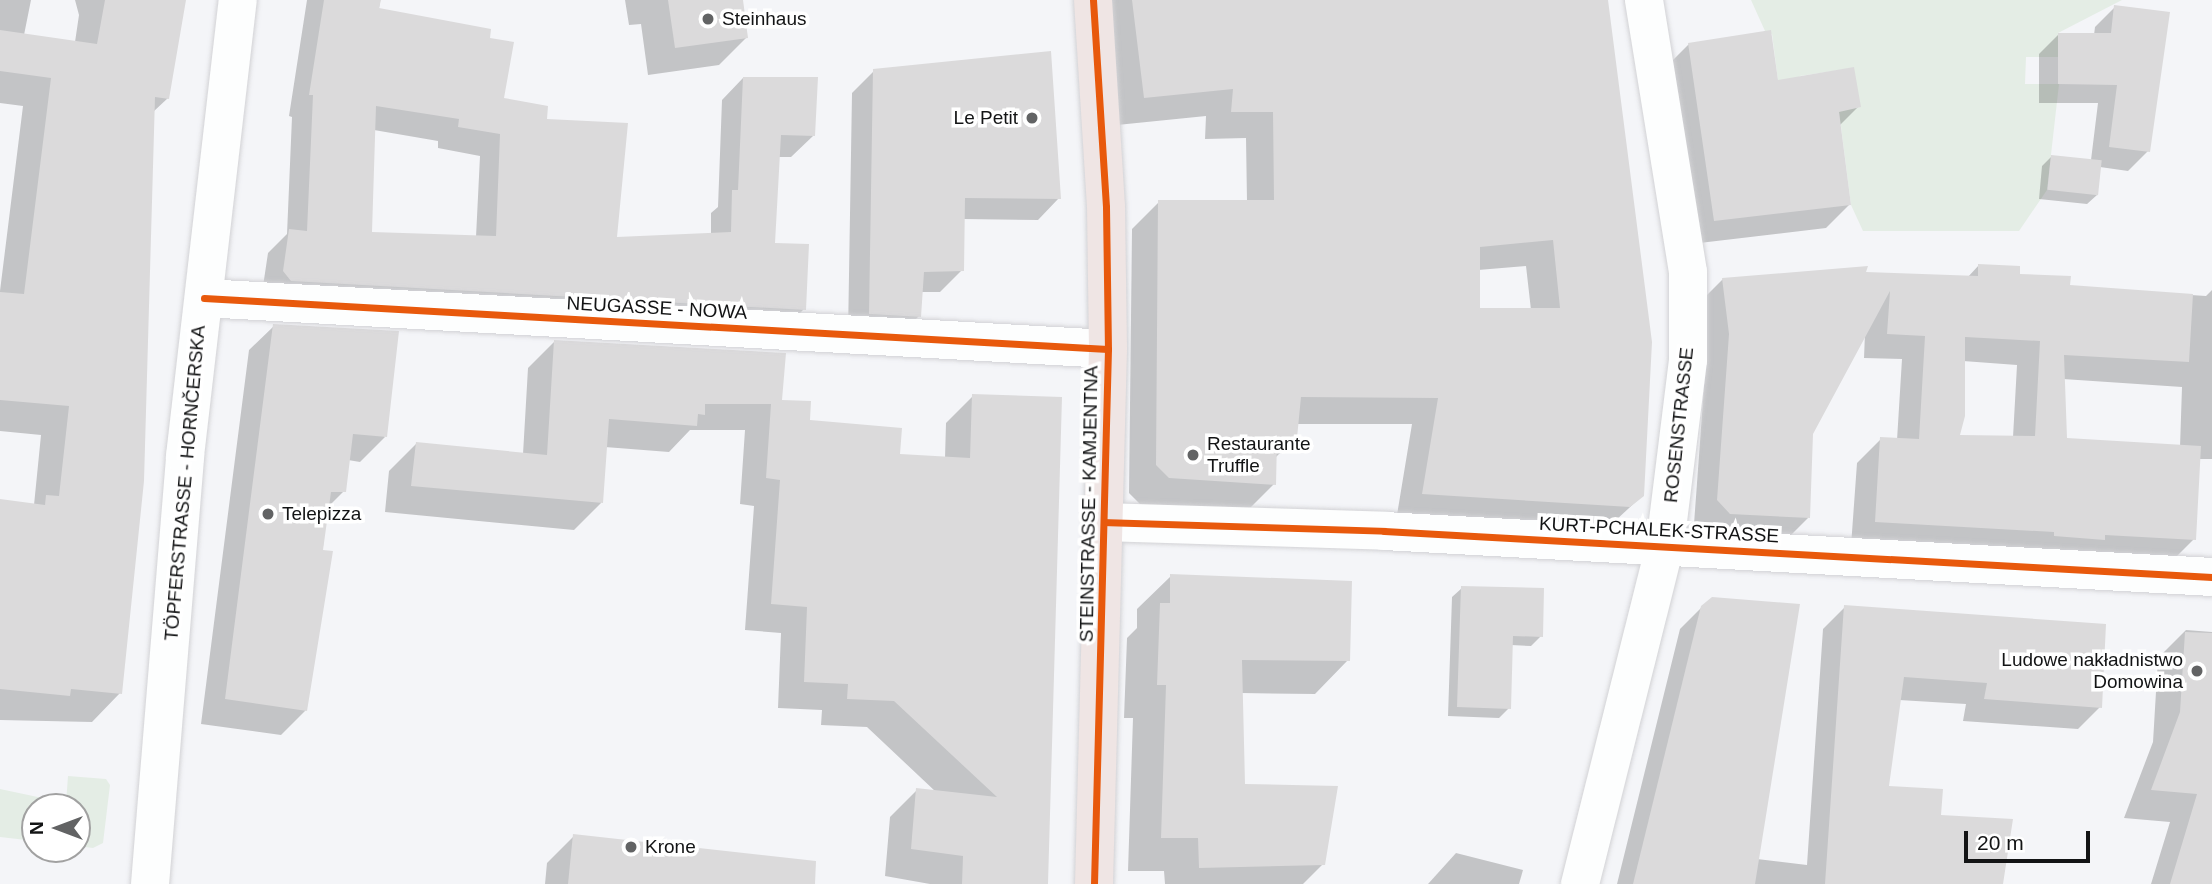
<!DOCTYPE html>
<html>
<head>
<meta charset="utf-8">
<style>
  body { margin:0 }
  #map { position:relative; width:2212px; height:884px; overflow:hidden; background:#f4f5f8; font-family:Arial,sans-serif }
  div>[style] { position:absolute }
  .green>* { inset:0; background:#e4ede5 }
  .shadow>* { inset:0; background:#0003 }
  .building>* { inset:0; background:#dbdadb; transform-origin:0 0 }
  .roads { filter:drop-shadow(0 0 2px #d2d2d5) drop-shadow(0 0 2px #d2d2d5) }
  .minor>* { height:38px; margin:-19px; padding:0 19px; transform-origin:19px; border-radius:19px; background:#fdfefe }
  .major>* { height:38px; margin:-19px; padding:0 19px; transform-origin:19px; border-radius:19px; background:#efe5e4 }
  .cycleway>* { height:7px; margin:-3.5px; padding:0 3.5px; transform-origin:3.5px; border-radius:3.5px; background:#e8590c }
  .dots>* { width:19px; height:19px; translate:-50% -50%; box-sizing:border-box; border:4px solid #fff; border-radius:50% }
  span { translate:-50% -50%; white-space:nowrap; text-align:center; line-height:1.15; -webkit-text-stroke:7px #fff; paint-order:stroke }
  .poi-label { font-size:19px; color:#131415 }
  .left { translate:0 -50%; text-align:left }
  .right { translate:-100% -50%; text-align:right }
  .street-label { font-size:19px; color:#131415 }
  .north { position:absolute; left:21px; top:793px; width:70px; height:70px; box-sizing:border-box; background:#fff; border:2px solid #a1a1a1; border-radius:50%; rotate:270deg; font-size:19px; font-weight:700; line-height:28px; text-align:center; color:#131415 }
  .north::after { content:''; display:block; margin:auto; width:24px; height:32px; background:#626364; clip-path:polygon(50% 0,100% 100%,50% 72%,0 100%) }
  .scale { position:absolute; left:1964px; top:831px; width:126px; height:32px; box-sizing:border-box; border:4px solid #131415; border-top:0; padding-left:9px; font-size:21px; line-height:24px; white-space:nowrap; color:#131415; -webkit-text-stroke:5px #fff; paint-order:stroke }
</style>
</head>
<body>
<div id="map">
  <div class="green">
    <div style="clip-path:polygon(1751px 0,2122px 0,2058px 33px,2058px 57px,2026px 57px,2025px 84px,2059px 84px,2047px 190px,2019px 231px,1863px 231px,1851px 205px,1839px 111px,1860px 107px,1853px 68px,1800px 76px,1780px 96px,1772px 34px,1765px 31px)"></div>
    <div style="clip-path:polygon(68px 776px,106px 779px,110px 785px,103px 843px,93px 848px,77px 846px,77px 807px,35px 807px,35px 841px,0 837px,0 789px,66px 803px)"></div>
  </div>
  <div class="shadow">
    <div style="clip-path:polygon(0 0,31px 0,24px 35px,75px 42px,79px 15px,75px 0,184px 0,168px 98px,153px 112px,120px 693px,92px 722px,0 720px,0 501px,34px 505px,41px 435px,0 431px,0 291px,23px 106px,0 103px)"></div>
    <div style="clip-path:polygon(evenodd,307px 0,380px 0,379px 9px,488px 40px,502px 99px,545px 121px,615px 239px,711px 235px,711px 213px,718px 207px,722px 100px,743px 78px,813px 136px,791px 157px,778px 157px,774px 244px,804px 309px,782px 331px,262px 293px,268px 253px,287px 234px,292px 117px,289px 116px,307px 0,374px 130px,438px 141px,438px 148px,480px 156px,476px 237px,370px 234px,374px 130px)"></div>
    <div style="clip-path:polygon(625px 0,741px 0,746px 38px,719px 65px,648px 75px,641px 24px,629px 25px)"></div>
    <div style="clip-path:polygon(evenodd,1103px 0,1606px 0,1642px 496px,1601px 534px,1396px 521px,1412px 424px,1297px 424px,1295px 438px,1275px 458px,1274px 484px,1247px 511px,1141px 505px,1129px 493px,1132px 229px,1159px 202px,1247px 202px,1246px 138px,1205px 139px,1206px 116px,1117px 125px,1103px 0,1526px 266px,1531px 310px,1478px 309px,1478px 270px,1526px 266px)"></div>
    <div style="clip-path:polygon(2115px 7px,2148px 151px,2128px 171px,2100px 167px,2097px 195px,2087px 204px,2039px 199px,2042px 166px,2052px 156px,2091px 160px,2098px 103px,2039px 103px,2039px 54px,2059px 34px,2094px 35px,2095px 27px)"></div>
    <div style="clip-path:polygon(1689px 44px,1776px 82px,1859px 106px,1839px 126px,1850px 204px,1826px 228px,1691px 244px,1665px 68px)"></div>
    <div style="clip-path:polygon(874px 71px,1059px 198px,1038px 220px,963px 219px,962px 270px,940px 292px,921px 292px,919px 316px,897px 338px,848px 335px,852px 93px)"></div>
    <div style="clip-path:polygon(evenodd,1979px 265px,2068px 287px,2206px 296px,2212px 290px,2212px 459px,2199px 459px,2194px 539px,2170px 563px,1851px 546px,1857px 463px,1881px 439px,1897px 440px,1902px 359px,1864px 358px,1865px 333px,1811px 433px,1808px 518px,1784px 542px,1705px 537px,1694px 524px,1706px 359px,1699px 303px,1723px 279px,1863px 274px,1967px 278px,1979px 265px,1963px 361px,2017px 365px,2013px 437px,1958px 436px,1963px 361px,1979px 265px,2063px 379px,2182px 387px,2180px 447px,2065px 440px,2063px 379px)"></div>
    <div style="clip-path:polygon(274px 326px,385px 437px,360px 462px,348px 460px,344px 491px,327px 508px,306px 710px,281px 735px,201px 724px,249px 350px)"></div>
    <div style="clip-path:polygon(555px 341px,781px 401px,809px 421px,898px 456px,945px 458px,946px 423px,973px 396px,1045px 884px,930px 884px,885px 876px,890px 817px,917px 790px,936px 792px,867px 727px,821px 725px,822px 710px,778px 708px,781px 633px,745px 630px,754px 506px,740px 504px,745px 430px,690px 430px,669px 452px,605px 447px,601px 503px,574px 530px,385px 512px,389px 471px,416px 444px,523px 454px,528px 368px)"></div>
    <div style="clip-path:polygon(1171px 576px,1348px 660px,1315px 694px,1241px 693px,1243px 786px,1323px 864px,1303px 884px,1165px 884px,1164px 871px,1128px 871px,1133px 718px,1124px 718px,1127px 638px,1137px 628px,1137px 609px)"></div>
    <div style="clip-path:polygon(1462px 588px,1541px 636px,1531px 646px,1511px 645px,1509px 708px,1499px 718px,1448px 716px,1452px 597px)"></div>
    <div style="clip-path:polygon(1702px 607px,1757px 859px,1807px 865px,1823px 629px,1845px 607px,2100px 707px,2078px 729px,1963px 721px,1966px 704px,1899px 700px,1887px 787px,1939px 817px,2002px 884px,1617px 884px,1680px 629px)"></div>
    <div style="clip-path:polygon(2186px 630px,2212px 632px,2212px 884px,2151px 884px,2170px 822px,2124px 818px,2153px 742px,2158px 658px)"></div>
    <div style="clip-path:polygon(574px 836px,812px 884px,545px 884px,547px 863px)"></div>
    <div style="clip-path:polygon(1456px 853px,1523px 870px,1519px 884px,1428px 884px)"></div>
  </div>
  <div class="building">
    <div style="clip-path:polygon(105px 0,186px 0,169px 99px,155px 97px,144px 481px,122px 694px,71px 689px,70px 696px,0 689px,0 499px,45px 505px,46px 495px,59px 496px,69px 406px,0 400px,0 292px,24px 294px,51px 78px,0 71px,0 30px,97px 44px)"></div>
    <div style="clip-path:polygon(evenodd,324px 0,381px 0,379px 8px,491px 29px,490px 38px,514px 42px,504px 98px,548px 106px,547px 119px,628px 123px,617px 237px,731px 232px,732px 190px,738px 190px,743px 77px,818px 77px,815px 136px,781px 135px,775px 243px,809px 244px,806px 310px,291px 281px,283px 271px,289px 229px,307px 231px,313px 95px,309px 95px,324px 0,376px 106px,459px 119px,458px 127px,500px 134px,496px 236px,372px 232px,376px 106px)"></div>
    <div style="clip-path:polygon(668px 0,743px 0,748px 38px,675px 48px)"></div>
    <div style="clip-path:polygon(evenodd,1132px 0,1608px 0,1652px 342px,1644px 496px,1630px 507px,1422px 494px,1438px 398px,1301px 397px,1297px 438px,1277px 439px,1276px 485px,1169px 478px,1156px 465px,1158px 200px,1274px 200px,1273px 112px,1231px 112px,1233px 89px,1144px 98px,1132px 0,1553px 240px,1560px 308px,1480px 308px,1480px 247px,1553px 240px)"></div>
    <div style="clip-path:polygon(2114px 5px,2170px 12px,2150px 152px,2109px 147px,2117px 85px,2058px 84px,2058px 33px,2111px 33px)"></div>
    <div style="clip-path:polygon(1771px 30px,1778px 80px,1854px 67px,1861px 107px,1839px 112px,1851px 205px,1714px 221px,1688px 43px)"></div>
    <div style="clip-path:polygon(1051px 51px,1061px 199px,965px 198px,964px 271px,924px 272px,921px 317px,869px 314px,873px 69px)"></div>
    <div style="left:2051px;top:155px;width:51px;height:35px;rotate:6deg"></div>
    <div style="clip-path:polygon(evenodd,1978px 264px,2020px 266px,2020px 274px,2071px 276px,2070px 285px,2193px 294px,2189px 362px,2064px 355px,2067px 438px,2201px 446px,2196px 540px,2105px 535px,2105px 540px,2054px 536px,2054px 532px,1875px 522px,1880px 437px,1919px 439px,1925px 336px,1887px 334px,1890px 291px,1813px 434px,1810px 518px,1730px 514px,1717px 500px,1729px 334px,1722px 278px,1868px 266px,1866px 272px,1978px 276px,1978px 264px,1965px 337px,2040px 341px,2035px 436px,1960px 435px,1965px 416px,1965px 337px)"></div>
    <div style="clip-path:polygon(273px 324px,399px 331px,387px 437px,353px 434px,346px 492px,331px 492px,323px 550px,333px 551px,307px 711px,225px 699px)"></div>
    <div style="clip-path:polygon(554px 340px,786px 353px,782px 400px,811px 401px,810px 420px,902px 428px,900px 454px,970px 458px,972px 394px,1062px 397px,1048px 884px,962px 884px,963px 856px,911px 849px,916px 788px,997px 797px,894px 701px,847px 699px,848px 684px,804px 682px,807px 607px,771px 604px,780px 480px,766px 478px,771px 404px,705px 404px,705px 415px,698px 414px,697px 426px,609px 419px,603px 503px,411px 486px,416px 442px,547px 455px)"></div>
    <div style="clip-path:polygon(1170px 574px,1352px 581px,1350px 661px,1242px 660px,1245px 784px,1338px 786px,1325px 865px,1199px 868px,1198px 838px,1161px 838px,1166px 685px,1157px 685px,1160px 603px,1170px 603px)"></div>
    <div style="clip-path:polygon(1461px 586px,1544px 588px,1543px 637px,1513px 636px,1511px 709px,1457px 707px)"></div>
    <div style="clip-path:polygon(1712px 597px,1800px 604px,1755px 884px,1633px 884px,1701px 606px)"></div>
    <div style="clip-path:polygon(1844px 605px,2106px 624px,2102px 708px,1984px 699px,1987px 683px,1904px 677px,1889px 786px,1943px 789px,1941px 815px,2013px 819px,2003px 884px,1825px 884px)"></div>
    <div style="clip-path:polygon(2185px 632px,2212px 633px,2212px 884px,2170px 884px,2197px 794px,2151px 790px,2180px 712px)"></div>
    <div style="clip-path:polygon(573px 834px,816px 861px,815px 884px,568px 884px)"></div>
  </div>
  <div class="roads">
    <div class="minor">
      <div style="left:204px;top:298px;width:905px;rotate:3.23deg"></div>
      <div style="left:1105px;top:522px;width:279px;rotate:1.8deg"></div>
      <div style="left:1384px;top:531px;width:829px;rotate:3.18deg"></div>
      <div style="left:150px;top:884px;width:429px;rotate:-85.3deg"></div>
      <div style="left:185px;top:456px;width:459px;rotate:-83.4deg"></div>
      <div style="left:1580px;top:884px;width:349px;rotate:-75.9deg"></div>
      <div style="left:1665px;top:545px;width:186px;rotate:-82.9deg"></div>
      <div style="left:1688px;top:360px;width:88px;rotate:-90deg"></div>
      <div style="left:1688px;top:272px;width:276px;rotate:-99.2deg"></div>
    </div>
    <div class="major">
      <div style="left:1093px;top:0;width:207px;rotate:86.4deg"></div>
      <div style="left:1106px;top:207px;width:142px;rotate:89.2deg"></div>
      <div style="left:1108px;top:349px;width:535px;rotate:91.5deg"></div>
    </div>
  </div>
  <div class="cycleway">
    <div style="left:1093px;top:0;width:207px;rotate:86.4deg"></div>
    <div style="left:1106px;top:207px;width:142px;rotate:89.2deg"></div>
    <div style="left:1108px;top:349px;width:535px;rotate:91.5deg"></div>
    <div style="left:204px;top:298px;width:905px;rotate:3.23deg"></div>
    <div style="left:1105px;top:522px;width:279px;rotate:1.8deg"></div>
    <div style="left:1384px;top:531px;width:829px;rotate:3.18deg"></div>
  </div>
  <div class="dots">
    <div style="left:708px;top:19px;background:#626364"></div>
    <div style="left:1032px;top:118px;background:#626364"></div>
    <div style="left:1193px;top:455px;background:#626364"></div>
    <div style="left:268px;top:514px;background:#626364"></div>
    <div style="left:2197px;top:671px;background:#626364"></div>
    <div style="left:631px;top:847px;background:#626364"></div>
  </div>
  <div class="poi-label">
    <span class="left" style="left:722px;top:19px">Steinhaus</span>
    <span class="right" style="left:1018px;top:118px">Le Petit</span>
    <span class="left" style="left:1207px;top:455px">Restaurante<br>Truffle</span>
    <span class="left" style="left:282px;top:514px">Telepizza</span>
    <span class="right" style="left:2183px;top:671px">Ludowe nakładnistwo<br>Domowina</span>
    <span class="left" style="left:645px;top:847px">Krone</span>
  </div>
  <div class="street-label">
    <span style="left:657px;top:308px;rotate:3deg">NEUGASSE - NOWA</span>
    <span style="left:1679px;top:425px;rotate:-84deg">ROSENSTRASSE</span>
    <span style="left:185px;top:483px;rotate:-85deg">TÖPFERSTRASSE - HORNČERSKA</span>
    <span style="left:1089px;top:504px;rotate:-89deg">STEINSTRASSE - KAMJENTNA</span>
    <span style="left:1659px;top:530px;rotate:3deg">KURT-PCHALEK-STRASSE</span>
  </div>
  <div class="north">N</div>
  <div class="scale">20 m</div>
</div>
</body>
</html>
